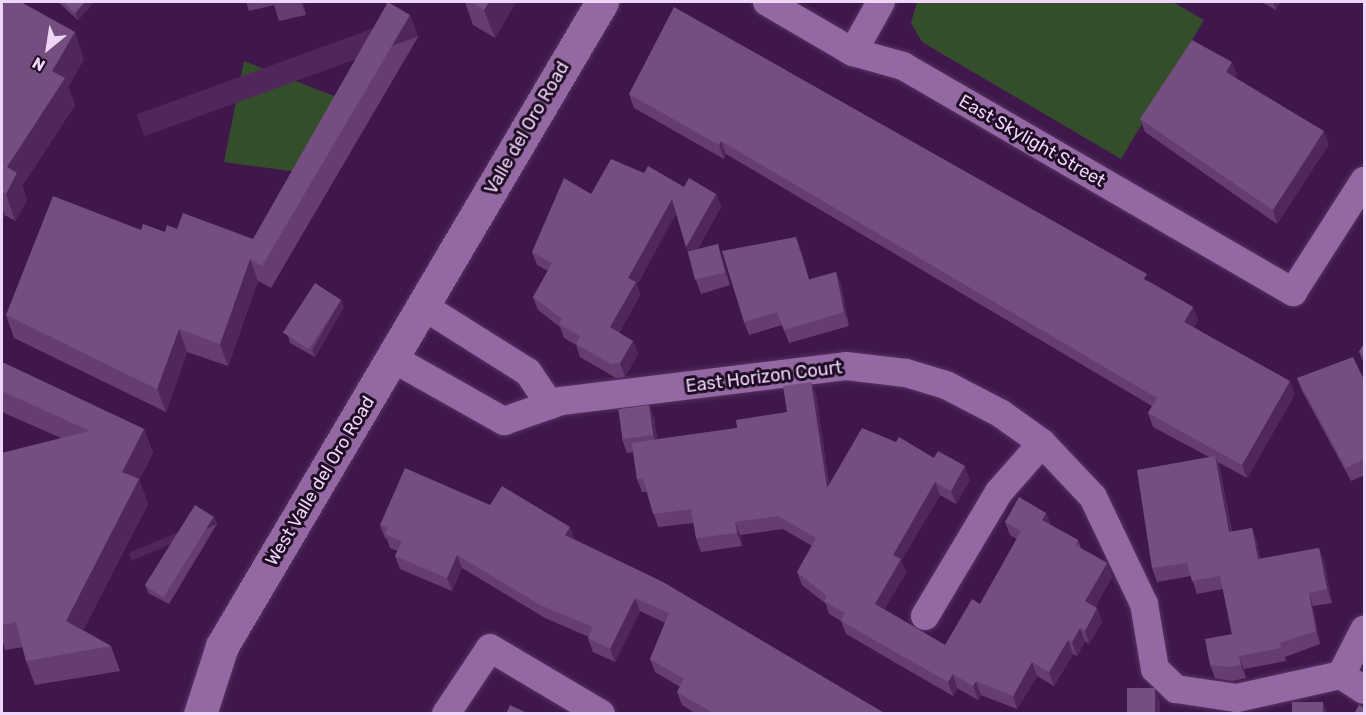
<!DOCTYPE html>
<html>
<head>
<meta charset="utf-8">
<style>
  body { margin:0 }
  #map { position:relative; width:1366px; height:715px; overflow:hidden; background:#3f174c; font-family:Rubik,sans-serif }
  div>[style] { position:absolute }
  .green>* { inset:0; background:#344d2a }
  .roads { filter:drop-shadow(0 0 2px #553360) drop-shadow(0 0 2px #553360) }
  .minor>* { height:28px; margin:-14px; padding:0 14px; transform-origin:14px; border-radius:14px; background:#9468a2 }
  .tertiary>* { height:33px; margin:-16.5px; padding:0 16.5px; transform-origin:16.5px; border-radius:16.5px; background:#9468a2 }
  .wall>* { inset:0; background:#663d73 }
  .shaded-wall>* { inset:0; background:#50275d; transform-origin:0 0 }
  .building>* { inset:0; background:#754e81; transform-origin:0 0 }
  span { translate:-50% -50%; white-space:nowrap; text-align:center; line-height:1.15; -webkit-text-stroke:6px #1d0c23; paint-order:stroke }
  .street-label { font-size:18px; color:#eed6f6 }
  .frame { position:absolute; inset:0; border:3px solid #eed6f6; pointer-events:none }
  .north { position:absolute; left:18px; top:18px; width:60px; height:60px; -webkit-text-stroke:4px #1d0c23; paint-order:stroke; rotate:210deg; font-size:16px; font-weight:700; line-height:24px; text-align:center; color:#eed6f6 }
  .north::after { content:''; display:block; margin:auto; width:21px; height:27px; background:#eed6f6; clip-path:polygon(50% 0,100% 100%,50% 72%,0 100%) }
</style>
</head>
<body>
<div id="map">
  <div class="green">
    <div style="clip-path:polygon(917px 2px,1173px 2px,1204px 20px,1121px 159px,922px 42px,911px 23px)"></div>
    <div style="clip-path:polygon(244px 61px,342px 99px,297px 172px,224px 162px)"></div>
  </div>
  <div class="roads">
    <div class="minor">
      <div style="left:767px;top:2px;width:99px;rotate:30.2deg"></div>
      <div style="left:853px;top:52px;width:52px;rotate:15.6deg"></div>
      <div style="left:903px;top:66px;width:451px;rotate:30.1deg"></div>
      <div style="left:1293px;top:292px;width:132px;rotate:-57.4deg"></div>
      <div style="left:853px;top:52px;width:57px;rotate:-60.8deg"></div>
      <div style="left:423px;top:306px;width:124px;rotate:32.2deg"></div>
      <div style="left:528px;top:372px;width:40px;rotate:56deg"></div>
      <div style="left:392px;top:358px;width:129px;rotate:29.4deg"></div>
      <div style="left:504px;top:421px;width:60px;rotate:-19.3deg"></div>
      <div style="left:561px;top:401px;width:287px;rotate:-7deg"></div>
      <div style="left:846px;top:366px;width:60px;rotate:6.7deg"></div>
      <div style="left:906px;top:373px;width:42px;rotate:16.7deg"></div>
      <div style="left:946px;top:385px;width:61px;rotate:27.4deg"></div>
      <div style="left:1000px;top:413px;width:52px;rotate:35.5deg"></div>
      <div style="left:1042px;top:443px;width:74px;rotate:46.6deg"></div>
      <div style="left:1093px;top:497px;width:119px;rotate:64.5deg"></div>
      <div style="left:1144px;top:604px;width:66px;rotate:80.4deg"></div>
      <div style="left:1155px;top:669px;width:29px;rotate:44deg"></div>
      <div style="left:1176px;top:689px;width:62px;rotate:8.4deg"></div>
      <div style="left:1237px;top:698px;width:107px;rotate:-12.5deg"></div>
      <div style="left:925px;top:616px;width:144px;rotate:-59.2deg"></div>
      <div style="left:999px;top:492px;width:65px;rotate:-48.7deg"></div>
      <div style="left:1341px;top:675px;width:51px;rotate:-62.9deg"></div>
      <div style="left:1341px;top:675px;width:27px;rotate:33deg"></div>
      <div style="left:446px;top:714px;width:79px;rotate:-56.3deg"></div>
      <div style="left:490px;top:648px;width:129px;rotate:30.7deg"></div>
    </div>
    <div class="tertiary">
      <div style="left:200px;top:714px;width:71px;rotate:-72.1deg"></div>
      <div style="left:222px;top:646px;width:748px;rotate:-59.46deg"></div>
    </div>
  </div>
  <div class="wall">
    <div style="clip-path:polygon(2px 2px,84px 59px,68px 87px,75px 105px,22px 186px,27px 200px,15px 221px,5px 215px,2px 220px)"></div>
    <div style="clip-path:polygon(58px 2px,94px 2px,78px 20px)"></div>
    <div style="clip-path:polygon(246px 2px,303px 2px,306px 15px,279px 21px,274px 5px,249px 11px)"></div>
    <div style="clip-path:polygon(465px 2px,516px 2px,495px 38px,473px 25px)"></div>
    <div style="clip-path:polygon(1261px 2px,1280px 2px,1276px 10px)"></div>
    <div style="clip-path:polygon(410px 15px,418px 37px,271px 288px,258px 281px,228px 366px,187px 352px,166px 412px,14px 338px,6px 315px,141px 230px,165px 232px,177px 229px,253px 239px)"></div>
    <div style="clip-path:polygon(1237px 75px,1235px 78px,1329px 144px,1277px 224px,1145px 132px,1140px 119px)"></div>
    <div style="clip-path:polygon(629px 94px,1150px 282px,1193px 307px,1198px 320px,1194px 327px,1295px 394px,1247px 478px,1218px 462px,1220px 470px,1232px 532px,1252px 528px,1257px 542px,1260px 559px,1319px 548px,1324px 561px,1332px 603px,1313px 606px,1320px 644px,1285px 657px,1286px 661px,1244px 669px,1246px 678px,1232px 681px,1215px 678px,1210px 665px,1232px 634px,1223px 589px,1197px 594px,1191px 576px,1157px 582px,1152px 568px,1209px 457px,1153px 427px,1148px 413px,1152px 406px,726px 154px,724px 159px,634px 108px)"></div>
    <div style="clip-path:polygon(644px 173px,684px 187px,716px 194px,721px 207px,697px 250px,722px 257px,730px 285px,701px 294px,696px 280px,676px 213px,637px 285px,640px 295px,619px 333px,633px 341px,638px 354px,625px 377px,616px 378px,580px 357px,576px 345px,564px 338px,560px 327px,538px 310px,533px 297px,548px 271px,537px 265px,532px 252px,591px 194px)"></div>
    <div style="clip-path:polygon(801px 250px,809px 279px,836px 272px,841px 285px,849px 326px,789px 343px,782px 325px,749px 335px,744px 322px)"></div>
    <div style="clip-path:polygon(341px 300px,344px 307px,315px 357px,290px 343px,288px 336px)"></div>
    <div style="clip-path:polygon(1365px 341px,1365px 366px,1359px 352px)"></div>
    <div style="clip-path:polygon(2px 362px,144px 429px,153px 453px,139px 480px,148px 504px,83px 630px,111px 646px,120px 671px,35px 685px,26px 661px,23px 647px,5px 650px,2px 639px,2px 453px,61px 438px,2px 412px)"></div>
    <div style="clip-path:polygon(1297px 378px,1365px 382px,1365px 475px,1351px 481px,1302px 391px)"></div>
    <div style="clip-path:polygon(811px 382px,816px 395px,829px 484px,970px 480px,956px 504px,940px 495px,901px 561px,906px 573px,884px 609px,945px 645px,980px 604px,1017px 539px,1010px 535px,1005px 522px,1046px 513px,1051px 525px,1078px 540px,1081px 548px,1107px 563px,1112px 577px,1095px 607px,1097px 608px,1102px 622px,1089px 644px,1085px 641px,1077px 656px,1073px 654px,1054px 686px,1037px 676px,1017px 709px,981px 695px,978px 700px,957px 688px,953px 696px,846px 634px,841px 621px,829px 614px,826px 604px,802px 585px,797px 572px,812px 546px,783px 529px,740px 535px,742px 546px,701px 552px,696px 538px,694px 523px,658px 527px,647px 492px,642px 492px,637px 479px,633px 452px,627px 453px,622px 439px,649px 405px,654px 418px,657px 439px,737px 428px,787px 412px)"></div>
    <div style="clip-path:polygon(490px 505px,575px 540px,886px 714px,696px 714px,682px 705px,677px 692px,680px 687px,655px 672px,650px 659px,665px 623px,640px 611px,615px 662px,593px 652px,588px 638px,589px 637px,545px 618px,462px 568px,452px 591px,400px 569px,395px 556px,398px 551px,390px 548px,387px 539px,385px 538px,380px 525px)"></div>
    <div style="clip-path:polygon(214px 517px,217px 524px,169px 604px,148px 593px,146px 586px)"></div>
  </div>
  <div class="shaded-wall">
    <div style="clip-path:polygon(85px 2px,94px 2px,78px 20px,75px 13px)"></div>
    <div style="clip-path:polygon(301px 2px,303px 2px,306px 15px)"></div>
    <div style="clip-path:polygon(489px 2px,516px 2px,495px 38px,484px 10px)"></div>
    <div style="clip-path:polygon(1273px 2px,1280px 2px,1276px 10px)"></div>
    <div style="left:410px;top:15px;width:23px;height:291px;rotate:70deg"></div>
    <div style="clip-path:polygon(75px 32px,84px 59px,68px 87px,75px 105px,22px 186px,27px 200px,15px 221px,6px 194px,7px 167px,52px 71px)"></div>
    <div style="clip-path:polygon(1232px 62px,1237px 75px,1231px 85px,1226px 72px)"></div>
    <div style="clip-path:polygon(1324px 131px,1329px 144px,1277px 224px,1273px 210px)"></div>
    <div style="clip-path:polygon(721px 141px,726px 154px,724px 159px,719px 145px)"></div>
    <div style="clip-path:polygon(716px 194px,721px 207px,691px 260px,686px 247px)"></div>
    <div style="clip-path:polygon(672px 199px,677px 212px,637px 285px,640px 295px,614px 341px,610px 327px,628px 278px)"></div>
    <div style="clip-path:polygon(2px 206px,5px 215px,2px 220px)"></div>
    <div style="clip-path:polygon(796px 237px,801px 250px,813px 293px,809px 280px)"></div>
    <div style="clip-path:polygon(718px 244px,722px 257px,730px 285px,725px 272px)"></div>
    <div style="clip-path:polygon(250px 259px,258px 281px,228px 366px,220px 344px)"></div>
    <div style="clip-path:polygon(836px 272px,841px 285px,849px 326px,844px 312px)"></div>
    <div style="clip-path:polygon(341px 300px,344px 307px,315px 357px,312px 350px)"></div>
    <div style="clip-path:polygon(1193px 307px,1198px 320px,1189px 336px,1184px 322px)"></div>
    <div style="clip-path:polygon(179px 329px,187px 352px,166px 412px,157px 389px)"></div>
    <div style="clip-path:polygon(633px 341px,638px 354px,625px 377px,620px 363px)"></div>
    <div style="clip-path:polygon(1290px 381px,1295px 394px,1247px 478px,1242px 465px)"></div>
    <div style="clip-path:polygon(811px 382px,816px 395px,832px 501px,827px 488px)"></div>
    <div style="clip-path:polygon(649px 405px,654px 418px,658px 448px,653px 435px)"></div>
    <div style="clip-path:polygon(144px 429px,153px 453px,139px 480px,148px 504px,75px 645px,66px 621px,122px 472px)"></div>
    <div style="clip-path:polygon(1215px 456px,1220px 470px,1234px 546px,1229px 532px)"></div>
    <div style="clip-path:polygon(965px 466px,970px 480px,956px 504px,951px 491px)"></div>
    <div style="clip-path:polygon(935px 482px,940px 495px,901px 561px,906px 573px,880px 617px,875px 604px,893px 555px)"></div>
    <div style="clip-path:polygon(1046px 513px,1051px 526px,1042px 520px)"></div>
    <div style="left:214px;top:517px;width:8px;height:93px;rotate:67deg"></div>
    <div style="clip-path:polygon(735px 522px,740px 535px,742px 546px,737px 533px)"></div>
    <div style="clip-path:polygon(570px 527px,575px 540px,565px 535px)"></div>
    <div style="clip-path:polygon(1252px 528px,1257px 542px,1262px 573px,1258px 559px)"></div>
    <div style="clip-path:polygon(1319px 548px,1324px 561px,1332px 603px,1327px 589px)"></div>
    <div style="clip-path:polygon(457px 555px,462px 568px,452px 591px,447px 578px)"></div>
    <div style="clip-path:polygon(1107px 563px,1112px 577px,1090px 615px,1085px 601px)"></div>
    <div style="clip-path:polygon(1309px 593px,1313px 606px,1320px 644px,1316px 631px)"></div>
    <div style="clip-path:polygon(635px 598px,640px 611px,615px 662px,610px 649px)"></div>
    <div style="clip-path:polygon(1097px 608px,1102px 622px,1089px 644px,1085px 631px)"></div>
    <div style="clip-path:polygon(1080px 628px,1085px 641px,1077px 656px,1072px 642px)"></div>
    <div style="clip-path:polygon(1068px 640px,1073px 654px,1054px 686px,1049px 672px)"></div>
    <div style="clip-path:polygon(1239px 656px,1244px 669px,1246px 678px,1241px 665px)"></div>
    <div style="clip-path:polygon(1032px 662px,1037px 676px,1017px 709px,1013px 696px)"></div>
    <div style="clip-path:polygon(953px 674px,957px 688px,953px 696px,948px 682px)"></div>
    <div style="clip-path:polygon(976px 681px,981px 695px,978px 700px,973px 686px)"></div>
    <div style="clip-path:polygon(1155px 688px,1160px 701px,1160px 714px,1155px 714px)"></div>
    <div style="clip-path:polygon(1323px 702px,1327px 714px,1323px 714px)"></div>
  </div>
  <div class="building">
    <div style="clip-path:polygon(2px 2px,21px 2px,75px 32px,52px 71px,65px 78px,7px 167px,17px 173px,6px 194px,2px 192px)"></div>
    <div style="clip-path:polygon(63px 2px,85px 2px,75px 13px)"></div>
    <div style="clip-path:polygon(388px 2px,410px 15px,262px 266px,250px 259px,220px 344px,179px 329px,157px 389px,6px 315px,53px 196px,141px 230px,143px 224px,165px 232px,167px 225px,177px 229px,183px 213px,253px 239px)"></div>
    <div style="clip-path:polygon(472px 2px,489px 2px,484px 10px)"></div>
    <div style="clip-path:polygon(674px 7px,1147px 274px,1144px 279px,1193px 307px,1184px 322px,1290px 381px,1242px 465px,1148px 413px,1157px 398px,721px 141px,719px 145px,629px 94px)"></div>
    <div style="clip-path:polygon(1192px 40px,1232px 62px,1226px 72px,1324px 131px,1273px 210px,1140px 119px)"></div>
    <div style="clip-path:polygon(611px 159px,644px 173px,648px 166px,684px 187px,689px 178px,716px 194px,686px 247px,672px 199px,628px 278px,636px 282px,610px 327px,633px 341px,620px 363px,611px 364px,576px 344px,580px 336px,559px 324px,562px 319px,533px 297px,552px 263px,532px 252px,564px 178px,591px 194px)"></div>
    <div style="clip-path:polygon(796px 237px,809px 280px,836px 272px,844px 312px,784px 330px,777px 312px,744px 322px,722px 251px)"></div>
    <div style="left:718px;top:244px;width:29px;height:31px;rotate:76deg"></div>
    <div style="left:315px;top:283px;width:31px;height:59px;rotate:33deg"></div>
    <div style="clip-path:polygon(1365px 341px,1365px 356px,1359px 352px)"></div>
    <div style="clip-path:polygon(1353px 357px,1365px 382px,1365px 459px,1346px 468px,1297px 378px)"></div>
    <div style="clip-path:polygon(2px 362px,144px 429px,122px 472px,139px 479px,66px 621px,111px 646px,26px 661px,16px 622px,2px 625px,2px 453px,90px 431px,2px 391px)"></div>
    <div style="clip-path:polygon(811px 382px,827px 488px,862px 428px,896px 442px,899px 437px,934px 458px,938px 451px,965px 466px,951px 491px,935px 482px,893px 555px,901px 559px,875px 604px,945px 645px,972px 599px,980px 604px,1021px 531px,1005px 522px,1019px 497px,1046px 513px,1042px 520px,1078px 540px,1075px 545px,1107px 563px,1085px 601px,1097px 608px,1085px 631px,1080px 628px,1072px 642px,1068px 640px,1049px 672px,1032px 662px,1013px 696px,976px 681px,973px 686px,953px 674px,948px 682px,841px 621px,845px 613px,824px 601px,827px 596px,797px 572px,816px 538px,778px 516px,735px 522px,737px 533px,696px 538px,691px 509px,653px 514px,643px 478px,637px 479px,632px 443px,737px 428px,736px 420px,787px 412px,783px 386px)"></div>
    <div style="left:649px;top:405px;width:30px;height:31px;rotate:82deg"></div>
    <div style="clip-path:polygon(1215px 456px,1229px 532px,1252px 528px,1258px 559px,1319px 548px,1327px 589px,1309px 593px,1316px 631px,1280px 643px,1281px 648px,1239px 656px,1241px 665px,1228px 667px,1210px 665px,1205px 639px,1232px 634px,1220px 576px,1192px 581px,1187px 563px,1152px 568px,1137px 470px)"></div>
    <div style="clip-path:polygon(405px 468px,490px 505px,502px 486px,570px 527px,565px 535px,663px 582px,886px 714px,715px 714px,677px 692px,684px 679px,650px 659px,669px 613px,635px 598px,610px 649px,588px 638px,593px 627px,540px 605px,457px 555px,447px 578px,395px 556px,402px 541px,385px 534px,388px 528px,380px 525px)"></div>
    <div style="left:195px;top:505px;width:22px;height:95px;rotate:32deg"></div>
    <div style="left:1127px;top:688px;width:28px;height:26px"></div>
    <div style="left:1323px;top:702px;width:12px;height:31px;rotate:90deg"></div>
    <div style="clip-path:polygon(510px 705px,529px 714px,506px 714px)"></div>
    <div style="clip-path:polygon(1359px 705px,1365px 708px,1365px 714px,1354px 714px)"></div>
  </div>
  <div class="street-label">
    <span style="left:527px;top:128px;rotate:-60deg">Valle del Oro Road</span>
    <span style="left:1032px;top:141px;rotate:30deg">East Skylight Street</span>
    <span style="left:764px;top:377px;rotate:-7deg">East Horizon Court</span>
    <span style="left:320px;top:481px;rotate:-59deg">West Valle del Oro Road</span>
  </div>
  <div class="frame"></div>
  <div class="north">N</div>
</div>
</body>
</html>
